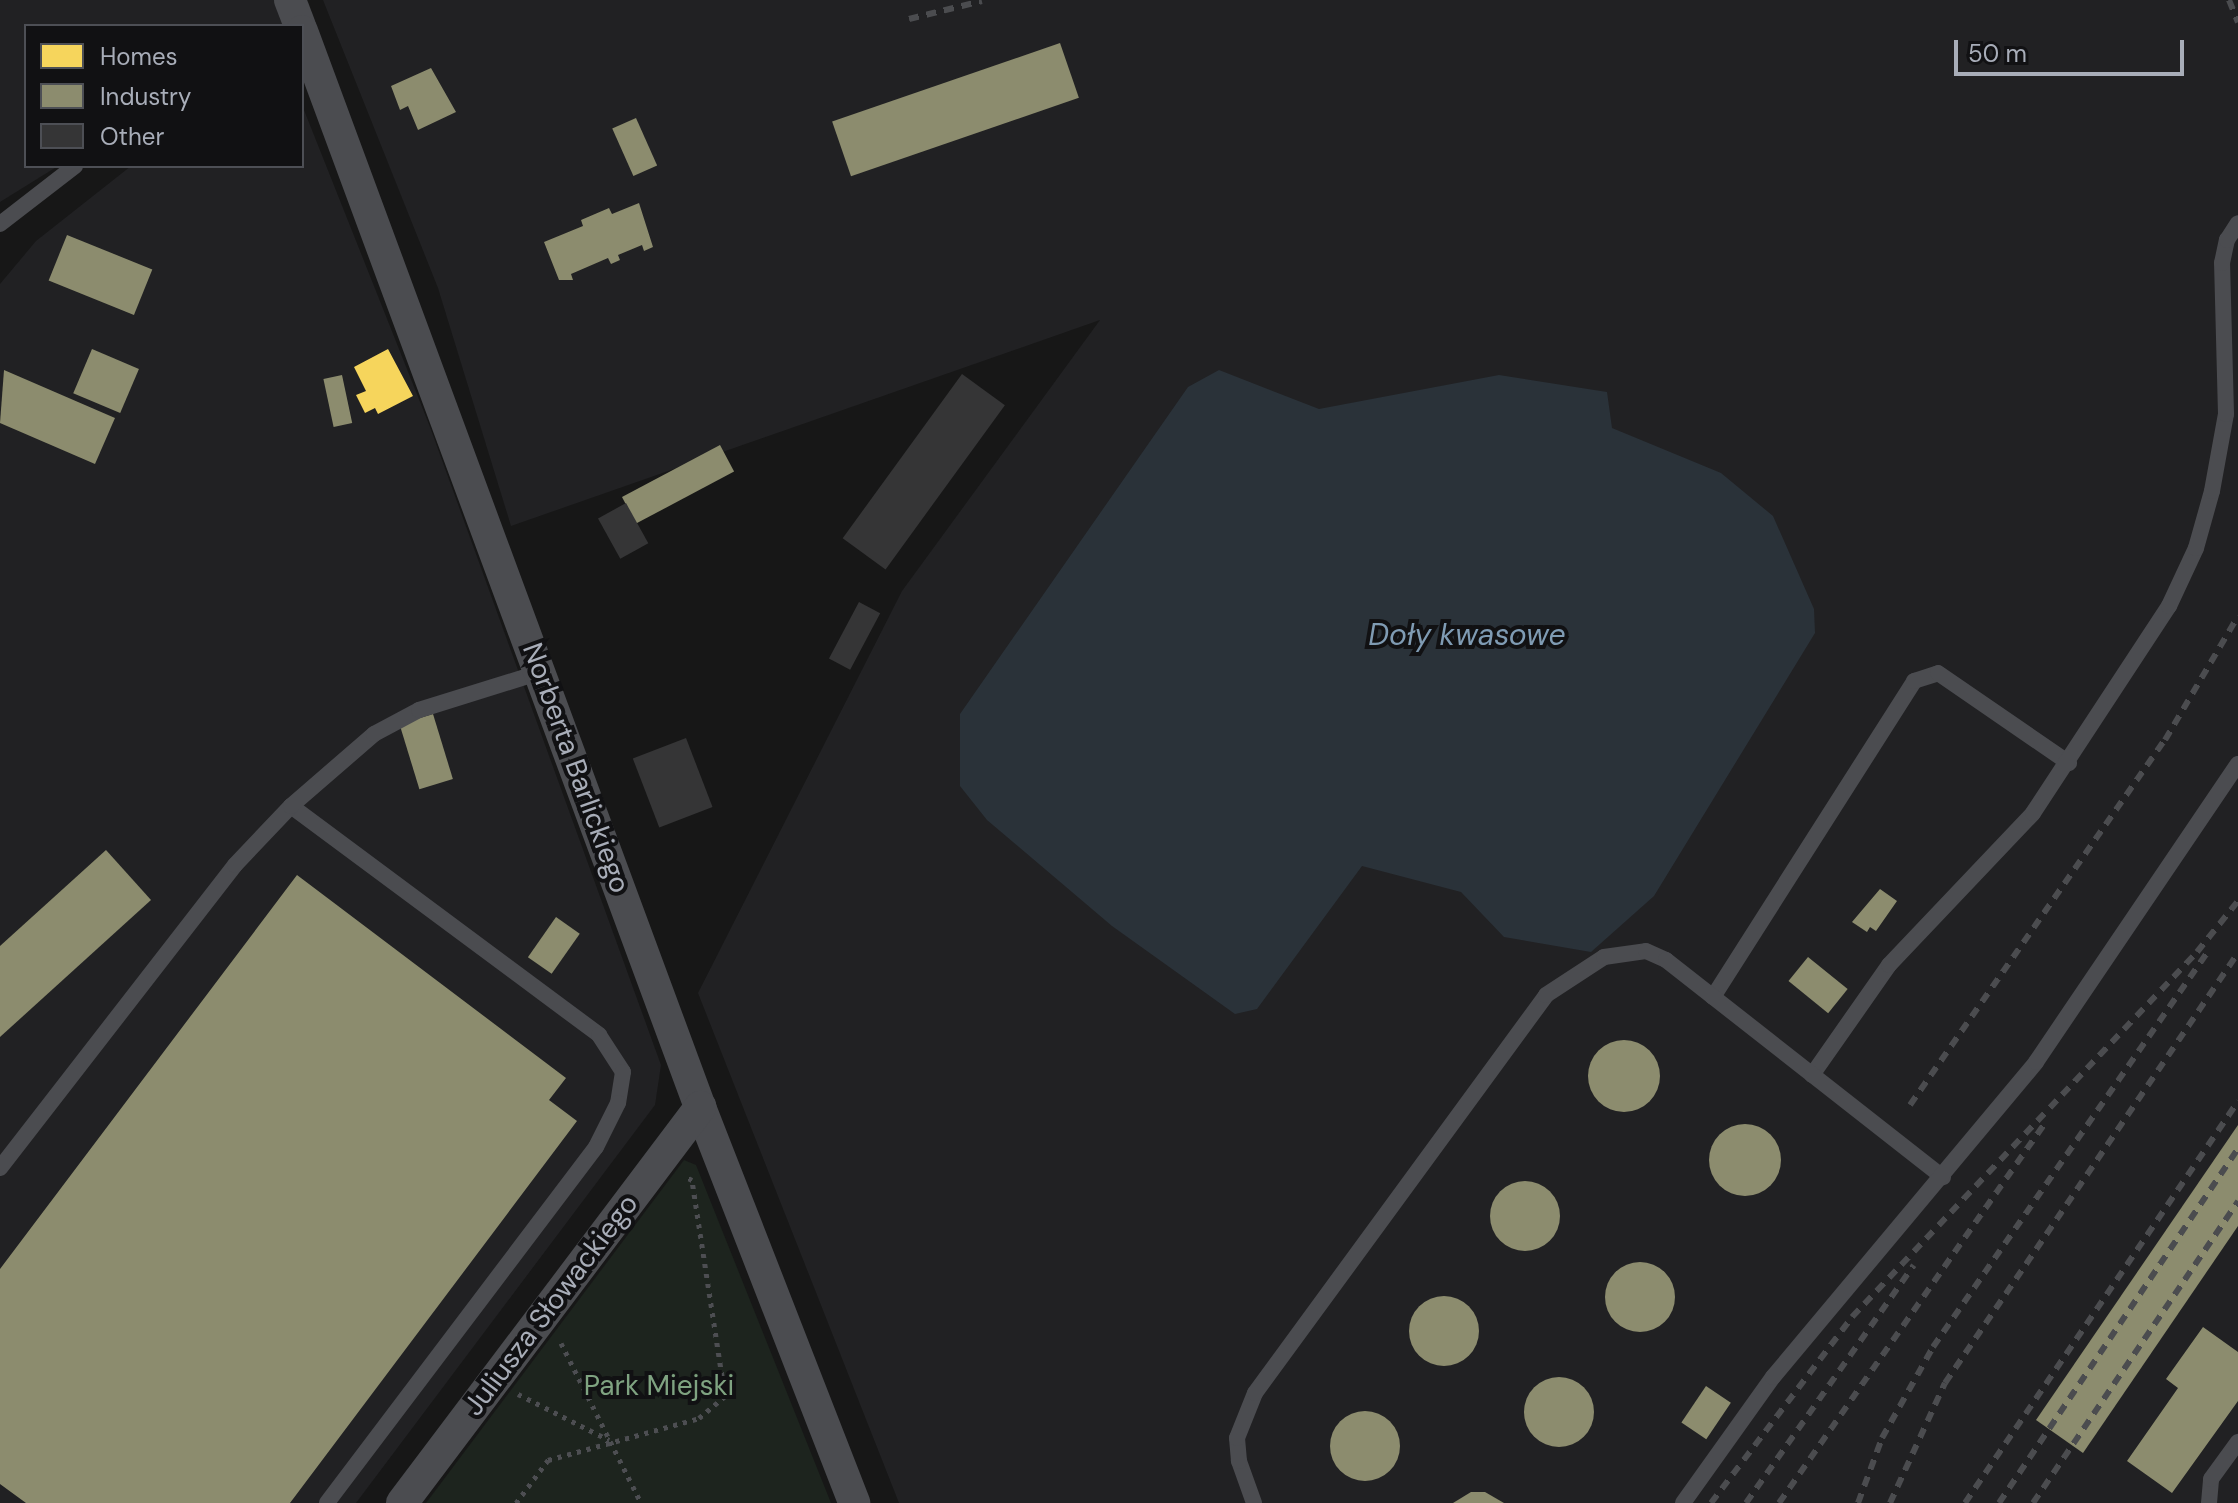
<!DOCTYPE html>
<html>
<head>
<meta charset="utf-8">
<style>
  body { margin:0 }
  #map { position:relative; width:2238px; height:1503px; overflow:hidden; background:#171717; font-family:"DM Sans",sans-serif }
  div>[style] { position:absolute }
  .built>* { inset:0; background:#212123 }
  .green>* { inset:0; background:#1d241e }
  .water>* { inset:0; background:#2a3239 }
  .homes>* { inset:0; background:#f6d55c }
  .industry>* { inset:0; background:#8c8c6e; transform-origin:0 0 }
  .round { border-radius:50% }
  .building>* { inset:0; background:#353536; transform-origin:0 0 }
  .path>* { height:5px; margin-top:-2.5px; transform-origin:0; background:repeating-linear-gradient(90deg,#4d4e52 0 4px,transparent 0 10px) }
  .service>* { height:16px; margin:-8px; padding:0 8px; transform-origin:8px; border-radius:8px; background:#4b4c50 }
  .minor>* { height:32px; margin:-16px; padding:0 16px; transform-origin:16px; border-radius:16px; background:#4b4c50 }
  .rail>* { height:6px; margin-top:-3px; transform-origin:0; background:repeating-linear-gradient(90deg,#4b4c4f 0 10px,transparent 0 18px) }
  span { translate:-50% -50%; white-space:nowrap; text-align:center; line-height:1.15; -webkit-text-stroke:8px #111113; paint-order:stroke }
  .street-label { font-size:28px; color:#a8adb8 }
  .park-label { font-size:28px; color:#7fa381 }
  .water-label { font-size:30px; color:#7f9bb3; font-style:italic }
  .legend { position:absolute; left:24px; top:24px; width:280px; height:144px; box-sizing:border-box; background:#111113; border:2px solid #4d4f55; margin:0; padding:10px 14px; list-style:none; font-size:24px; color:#a8adb8 }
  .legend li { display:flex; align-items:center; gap:16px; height:40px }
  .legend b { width:40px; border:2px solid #4d4f55 }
  .scale { position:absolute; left:1954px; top:40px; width:230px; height:36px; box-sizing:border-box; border:4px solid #a8adb8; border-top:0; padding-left:10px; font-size:24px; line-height:28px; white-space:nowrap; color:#a8adb8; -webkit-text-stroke:6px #111113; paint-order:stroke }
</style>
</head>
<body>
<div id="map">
  <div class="built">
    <div style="clip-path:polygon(0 0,274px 0,284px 26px,26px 26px,26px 166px,58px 166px,0 202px)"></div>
    <div style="clip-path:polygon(323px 0,2238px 0,2238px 1503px,899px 1503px,698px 993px,902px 591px,1100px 320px,511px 526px,438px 288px)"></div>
    <div style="clip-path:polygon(302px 105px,430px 427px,661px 1065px,655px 1105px,356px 1503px,0 1503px,0 284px,36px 241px,131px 166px,302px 166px)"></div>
  </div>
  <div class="green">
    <div style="clip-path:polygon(684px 1160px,696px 1165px,831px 1503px,426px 1503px)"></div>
  </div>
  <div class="water">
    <div style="clip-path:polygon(1219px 370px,1319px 409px,1499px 375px,1607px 392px,1612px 428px,1721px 473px,1773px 516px,1814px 609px,1815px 633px,1654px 896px,1591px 952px,1504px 937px,1461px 892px,1362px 866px,1257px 1009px,1235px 1014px,1112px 926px,987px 820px,960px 786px,960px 714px,1188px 387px)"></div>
  </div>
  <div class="homes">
    <div style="clip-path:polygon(388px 349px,413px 396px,378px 414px,375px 408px,365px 413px,356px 395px,366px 391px,354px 367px)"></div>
  </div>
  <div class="industry">
    <div style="left:1060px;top:43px;width:58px;height:241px;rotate:71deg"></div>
    <div style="clip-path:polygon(431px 68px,456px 112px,418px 130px,408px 106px,400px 110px,391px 86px)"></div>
    <div style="left:636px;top:118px;width:52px;height:26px;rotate:66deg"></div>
    <div style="clip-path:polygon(639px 203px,653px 247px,644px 251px,642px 245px,618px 255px,620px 260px,611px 264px,608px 258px,571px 274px,573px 280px,559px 280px,544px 242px,583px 226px,581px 220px,609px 208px,612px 214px)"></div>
    <div style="left:67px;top:235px;width:92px;height:49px;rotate:22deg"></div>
    <div style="left:92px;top:349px;width:51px;height:48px;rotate:23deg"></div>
    <div style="clip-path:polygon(4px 370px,115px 418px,95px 464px,0 423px)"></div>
    <div style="left:342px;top:375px;width:49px;height:19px;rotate:78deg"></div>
    <div style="left:720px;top:445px;width:30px;height:111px;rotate:62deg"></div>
    <div style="left:433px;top:714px;width:68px;height:35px;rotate:73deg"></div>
    <div style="clip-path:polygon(106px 850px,151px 900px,0 1037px,0 946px)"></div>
    <div style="clip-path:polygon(297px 875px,566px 1078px,549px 1100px,577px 1121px,290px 1503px,26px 1503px,0 1484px,0 1269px)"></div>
    <div style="clip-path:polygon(1880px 889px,1897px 901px,1876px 931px,1870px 927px,1867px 932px,1852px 922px)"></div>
    <div style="left:556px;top:917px;width:29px;height:49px;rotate:35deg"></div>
    <div style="left:1808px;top:957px;width:51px;height:31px;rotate:39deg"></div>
    <div class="round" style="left:1588px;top:1040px;width:72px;height:72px"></div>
    <div class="round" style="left:1709px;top:1124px;width:72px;height:72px"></div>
    <div style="clip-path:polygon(2238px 1125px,2238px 1226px,2083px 1453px,2036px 1420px)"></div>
    <div class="round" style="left:1490px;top:1181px;width:70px;height:70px"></div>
    <div class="round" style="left:1605px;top:1262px;width:70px;height:70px"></div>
    <div class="round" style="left:1409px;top:1296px;width:70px;height:70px"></div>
    <div style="clip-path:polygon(2203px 1327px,2238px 1352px,2238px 1401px,2172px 1493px,2127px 1461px,2178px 1388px,2166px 1379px)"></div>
    <div class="round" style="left:1524px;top:1377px;width:70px;height:70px"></div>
    <div style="left:1706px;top:1386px;width:30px;height:44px;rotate:34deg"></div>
    <div class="round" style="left:1330px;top:1411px;width:70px;height:70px"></div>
    <div style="clip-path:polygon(1471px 1492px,1485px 1492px,1504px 1503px,1453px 1503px)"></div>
  </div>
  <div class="building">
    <div style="left:962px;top:374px;width:53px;height:203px;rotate:36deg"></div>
    <div style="left:626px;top:503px;width:46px;height:32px;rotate:61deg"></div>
    <div style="left:859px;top:602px;width:24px;height:64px;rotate:28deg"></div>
    <div style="left:686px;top:738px;width:74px;height:57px;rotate:69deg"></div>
  </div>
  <div class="path">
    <div style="left:561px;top:1343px;width:179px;rotate:63.4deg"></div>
    <div style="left:518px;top:1394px;width:102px;rotate:26.8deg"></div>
    <div style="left:516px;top:1503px;width:54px;rotate:-53.3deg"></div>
    <div style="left:548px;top:1460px;width:157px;rotate:-15.5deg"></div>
    <div style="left:699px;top:1418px;width:34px;rotate:-40deg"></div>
    <div style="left:725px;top:1396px;width:219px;rotate:-98.7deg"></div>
    <div style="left:692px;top:1180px;width:7px;rotate:-153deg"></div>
  </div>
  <div class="service">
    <div style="left:0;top:224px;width:95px;rotate:-37.7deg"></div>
    <div style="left:291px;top:806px;width:384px;rotate:36.6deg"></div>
    <div style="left:599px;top:1035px;width:44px;rotate:57deg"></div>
    <div style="left:623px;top:1072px;width:31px;rotate:99deg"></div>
    <div style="left:618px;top:1103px;width:49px;rotate:116.6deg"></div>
    <div style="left:596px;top:1147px;width:446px;rotate:127.1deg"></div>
    <div style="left:1713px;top:997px;width:375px;rotate:-57.5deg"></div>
    <div style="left:1914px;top:681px;width:25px;rotate:-18deg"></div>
    <div style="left:1938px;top:673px;width:159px;rotate:34.5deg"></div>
    <div style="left:1812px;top:1075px;width:134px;rotate:-55deg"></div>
    <div style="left:1889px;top:965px;width:209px;rotate:-46.5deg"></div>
    <div style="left:2033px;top:813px;width:248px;rotate:-56.7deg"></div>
    <div style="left:2169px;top:606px;width:64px;rotate:-65deg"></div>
    <div style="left:2196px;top:548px;width:59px;rotate:-74.3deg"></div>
    <div style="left:2212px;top:491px;width:78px;rotate:-79.7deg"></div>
    <div style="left:2226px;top:414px;width:151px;rotate:-91.5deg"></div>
    <div style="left:2222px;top:263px;width:24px;rotate:-78deg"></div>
    <div style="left:2227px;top:240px;width:20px;rotate:-57deg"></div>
    <div style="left:0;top:1168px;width:383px;rotate:-52.2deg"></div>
    <div style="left:235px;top:865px;width:81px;rotate:-46.5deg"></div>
    <div style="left:291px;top:806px;width:110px;rotate:-40.9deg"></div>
    <div style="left:374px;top:734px;width:51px;rotate:-28.1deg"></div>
    <div style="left:419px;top:710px;width:128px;rotate:-17.3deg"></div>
    <div style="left:1254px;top:1503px;width:45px;rotate:-109.7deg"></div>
    <div style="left:1239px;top:1461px;width:23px;rotate:-95deg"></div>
    <div style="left:1237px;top:1438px;width:48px;rotate:-68.2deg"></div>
    <div style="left:1255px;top:1393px;width:493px;rotate:-53.8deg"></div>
    <div style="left:1546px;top:995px;width:69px;rotate:-33.2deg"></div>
    <div style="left:1604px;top:957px;width:42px;rotate:-8.1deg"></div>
    <div style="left:1646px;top:951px;width:22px;rotate:24deg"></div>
    <div style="left:1666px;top:960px;width:352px;rotate:38.1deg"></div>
    <div style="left:1683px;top:1503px;width:155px;rotate:-54.5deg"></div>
    <div style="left:1773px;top:1377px;width:410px;rotate:-50.1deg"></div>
    <div style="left:2036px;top:1062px;width:360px;rotate:-55.9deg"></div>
    <div style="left:2209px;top:1503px;width:24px;rotate:-85deg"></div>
    <div style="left:2211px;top:1479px;width:46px;rotate:-53.9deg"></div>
  </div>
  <div class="minor">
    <div style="left:290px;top:0;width:28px;rotate:69deg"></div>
    <div style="left:302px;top:31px;width:1147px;rotate:69.7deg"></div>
    <div style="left:700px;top:1107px;width:425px;rotate:68.7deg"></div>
    <div style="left:402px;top:1503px;width:496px;rotate:-53deg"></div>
  </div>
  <div class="rail">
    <div style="left:2229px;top:0;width:24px;rotate:68deg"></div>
    <div style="left:909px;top:19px;width:75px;rotate:-13.9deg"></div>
    <div style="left:1910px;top:1105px;width:445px;rotate:-55.1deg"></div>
    <div style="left:2165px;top:740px;width:144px;rotate:-59.5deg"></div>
    <div style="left:1711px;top:1503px;width:233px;rotate:-52.8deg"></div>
    <div style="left:1852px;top:1317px;width:502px;rotate:-46.61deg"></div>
    <div style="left:2197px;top:952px;width:65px;rotate:-51.2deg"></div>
    <div style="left:1746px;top:1503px;width:291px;rotate:-54.8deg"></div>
    <div style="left:1779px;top:1503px;width:464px;rotate:-55deg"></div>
    <div style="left:1858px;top:1503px;width:69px;rotate:-69.7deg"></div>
    <div style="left:1882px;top:1438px;width:104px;rotate:-60.7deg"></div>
    <div style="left:1933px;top:1347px;width:479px;rotate:-55.2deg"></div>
    <div style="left:1890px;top:1503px;width:132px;rotate:-65.4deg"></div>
    <div style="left:1945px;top:1383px;width:520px;rotate:-55.73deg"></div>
    <div style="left:1965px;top:1503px;width:486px;rotate:-55.8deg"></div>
    <div style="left:1999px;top:1503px;width:427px;rotate:-56deg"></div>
    <div style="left:2033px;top:1503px;width:365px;rotate:-55.8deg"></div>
  </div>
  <div class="street-label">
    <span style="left:576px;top:768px;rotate:70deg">Norberta Barlickiego</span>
    <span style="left:551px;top:1305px;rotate:-53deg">Juliusza Słowackiego</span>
  </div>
  <div class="park-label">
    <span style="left:659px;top:1386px">Park Miejski</span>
  </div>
  <div class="water-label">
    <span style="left:1467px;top:635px">Doły kwasowe</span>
  </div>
  <ul class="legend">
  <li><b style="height:22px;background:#f6d55c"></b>Homes</li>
  <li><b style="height:22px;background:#8c8c6e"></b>Industry</li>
  <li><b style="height:22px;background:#353536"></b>Other</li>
  </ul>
  <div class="scale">50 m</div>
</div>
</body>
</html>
